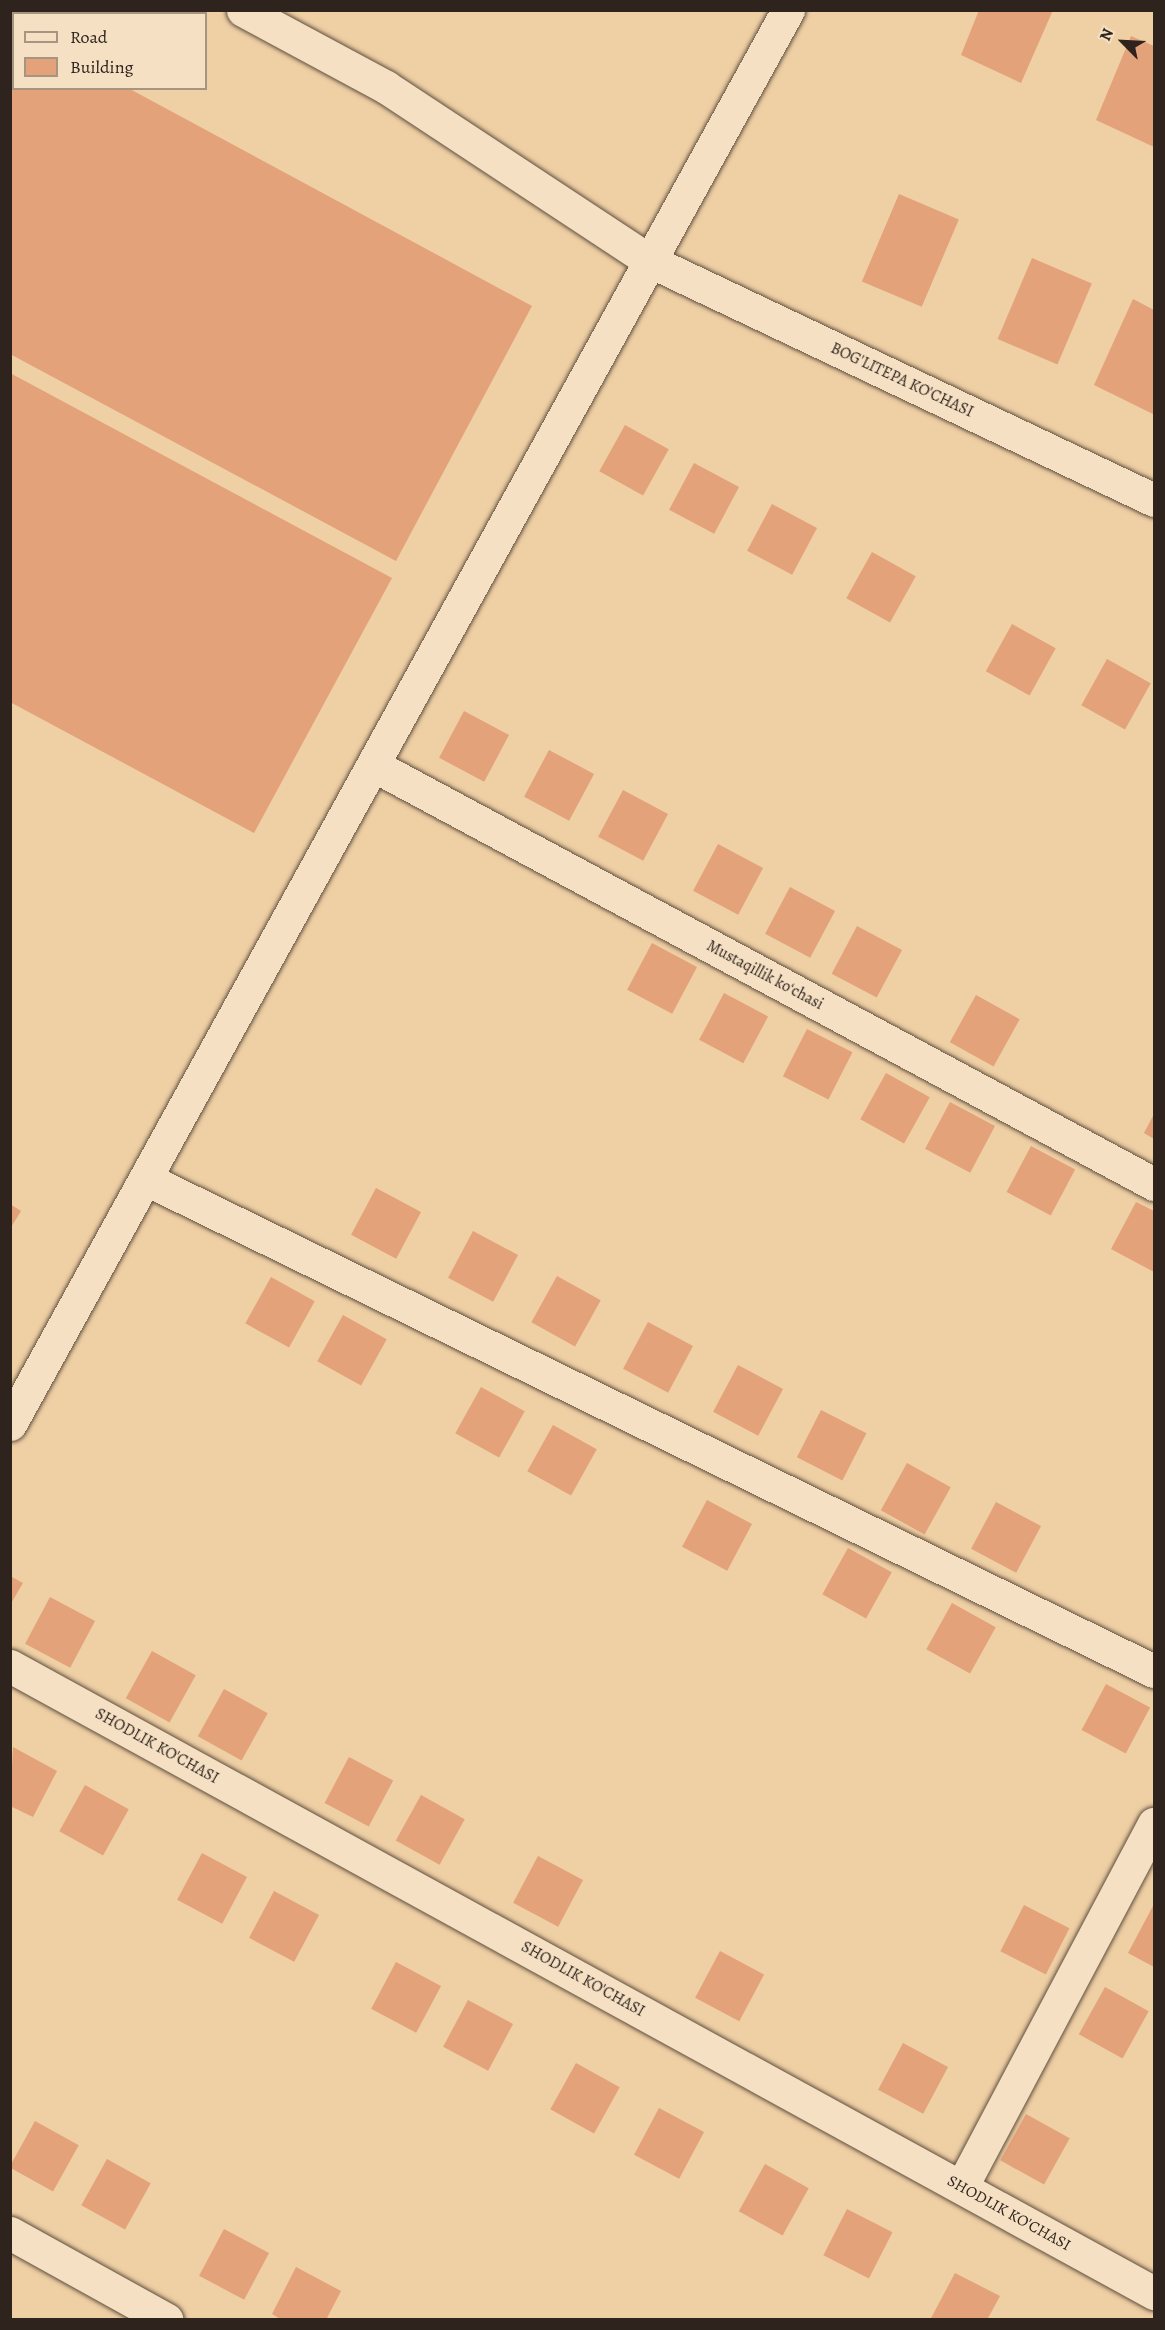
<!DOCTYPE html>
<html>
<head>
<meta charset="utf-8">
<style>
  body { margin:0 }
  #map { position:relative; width:1165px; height:2330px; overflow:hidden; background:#efcfa4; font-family:Alegreya,serif }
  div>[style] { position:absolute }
  .building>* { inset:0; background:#e3a27a; transform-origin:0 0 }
  .roads { filter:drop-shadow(0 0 2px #5f4f3f) drop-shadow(0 0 2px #5f4f3f) }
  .street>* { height:33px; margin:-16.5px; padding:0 16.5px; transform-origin:16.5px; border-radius:16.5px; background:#f5e0c4 }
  span { translate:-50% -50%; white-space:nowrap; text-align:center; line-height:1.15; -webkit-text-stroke:6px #f5e0c4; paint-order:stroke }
  .street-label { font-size:16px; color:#2f241d }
  .frame { position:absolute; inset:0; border:12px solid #2f241d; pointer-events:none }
  .legend { position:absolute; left:12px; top:12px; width:195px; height:78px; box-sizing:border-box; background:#f5e0c4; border:2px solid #a69581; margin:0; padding:8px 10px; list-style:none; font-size:18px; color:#2f241d }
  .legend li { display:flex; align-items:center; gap:12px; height:30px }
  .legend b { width:30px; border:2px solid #a69581 }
  .north { position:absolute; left:1093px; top:12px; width:60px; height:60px; -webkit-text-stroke:4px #f5e0c4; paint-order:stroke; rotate:294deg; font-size:16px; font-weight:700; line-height:24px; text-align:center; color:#2f241d }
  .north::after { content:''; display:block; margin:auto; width:21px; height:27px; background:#2f241d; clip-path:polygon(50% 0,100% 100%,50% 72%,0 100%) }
</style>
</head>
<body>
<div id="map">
  <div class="building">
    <div style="clip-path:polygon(979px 10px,1053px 10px,1021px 83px,961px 55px)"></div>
    <div style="clip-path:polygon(10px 25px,14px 88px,128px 88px,532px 306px,396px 561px,10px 354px)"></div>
    <div style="clip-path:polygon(1131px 36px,1154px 46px,1154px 147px,1096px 120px)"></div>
    <div style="left:899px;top:194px;width:65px;height:95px;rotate:23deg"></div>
    <div style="left:1032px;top:258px;width:65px;height:88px;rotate:23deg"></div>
    <div style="clip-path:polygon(1133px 299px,1154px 310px,1153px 414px,1094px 385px)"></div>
    <div style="clip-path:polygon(10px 373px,392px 578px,254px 833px,10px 702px)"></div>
    <div style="left:625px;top:425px;width:50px;height:53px;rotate:29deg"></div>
    <div style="left:694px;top:463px;width:51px;height:53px;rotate:28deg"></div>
    <div style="left:772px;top:504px;width:51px;height:53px;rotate:28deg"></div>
    <div style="left:872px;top:552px;width:50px;height:53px;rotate:29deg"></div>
    <div style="left:1012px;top:624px;width:50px;height:54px;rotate:29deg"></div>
    <div style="left:1107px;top:659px;width:50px;height:53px;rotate:29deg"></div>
    <div style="left:464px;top:711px;width:51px;height:53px;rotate:28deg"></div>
    <div style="left:549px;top:750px;width:51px;height:53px;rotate:28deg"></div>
    <div style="left:623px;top:790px;width:51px;height:53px;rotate:28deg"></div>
    <div style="left:718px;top:844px;width:51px;height:53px;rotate:28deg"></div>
    <div style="left:790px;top:887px;width:51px;height:53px;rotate:28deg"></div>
    <div style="left:857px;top:926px;width:51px;height:54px;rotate:28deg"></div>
    <div style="left:652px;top:943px;width:51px;height:53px;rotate:28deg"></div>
    <div style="left:724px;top:993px;width:50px;height:53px;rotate:28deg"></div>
    <div style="left:976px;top:995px;width:50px;height:54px;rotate:29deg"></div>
    <div style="left:807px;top:1029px;width:51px;height:53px;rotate:27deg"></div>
    <div style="left:886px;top:1073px;width:50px;height:53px;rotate:29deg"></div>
    <div style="left:950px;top:1102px;width:51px;height:53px;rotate:28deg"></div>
    <div style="clip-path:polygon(1154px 1114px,1154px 1139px,1144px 1133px)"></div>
    <div style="left:1031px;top:1146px;width:50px;height:52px;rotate:28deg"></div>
    <div style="left:376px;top:1188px;width:51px;height:53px;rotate:28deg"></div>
    <div style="clip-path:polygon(1136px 1202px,1154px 1211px,1154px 1272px,1111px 1249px)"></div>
    <div style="clip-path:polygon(10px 1204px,21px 1211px,10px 1229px)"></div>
    <div style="left:473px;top:1231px;width:51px;height:53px;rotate:28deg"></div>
    <div style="left:557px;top:1276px;width:50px;height:53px;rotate:29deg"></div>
    <div style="left:271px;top:1277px;width:50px;height:53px;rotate:29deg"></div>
    <div style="left:343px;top:1315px;width:50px;height:53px;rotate:29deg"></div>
    <div style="left:648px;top:1322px;width:51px;height:53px;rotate:28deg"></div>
    <div style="left:738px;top:1365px;width:51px;height:53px;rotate:28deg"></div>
    <div style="left:481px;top:1387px;width:50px;height:53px;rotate:29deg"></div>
    <div style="left:821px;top:1410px;width:51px;height:53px;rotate:27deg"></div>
    <div style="left:553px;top:1425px;width:50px;height:53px;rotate:29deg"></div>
    <div style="left:907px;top:1463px;width:50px;height:54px;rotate:29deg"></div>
    <div style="left:707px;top:1500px;width:51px;height:53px;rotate:28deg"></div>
    <div style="left:996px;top:1502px;width:51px;height:53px;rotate:28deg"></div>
    <div style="left:848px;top:1548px;width:50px;height:53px;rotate:29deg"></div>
    <div style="clip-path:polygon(10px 1576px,23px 1583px,10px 1605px)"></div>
    <div style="left:50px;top:1597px;width:51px;height:53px;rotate:28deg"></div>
    <div style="left:952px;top:1603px;width:50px;height:53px;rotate:29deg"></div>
    <div style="left:152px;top:1651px;width:50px;height:54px;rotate:29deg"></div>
    <div style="left:1106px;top:1684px;width:50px;height:52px;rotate:28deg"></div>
    <div style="left:224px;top:1689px;width:50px;height:54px;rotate:29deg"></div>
    <div style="clip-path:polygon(13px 1747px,57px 1771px,33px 1817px,10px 1806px)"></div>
    <div style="left:349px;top:1757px;width:50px;height:52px;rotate:28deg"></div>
    <div style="left:85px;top:1785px;width:50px;height:53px;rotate:29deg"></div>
    <div style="left:421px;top:1795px;width:50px;height:52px;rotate:29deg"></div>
    <div style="left:202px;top:1853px;width:51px;height:53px;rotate:28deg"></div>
    <div style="left:538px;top:1856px;width:51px;height:53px;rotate:28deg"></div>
    <div style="left:274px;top:1891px;width:51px;height:53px;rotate:28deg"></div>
    <div style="clip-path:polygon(1154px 1904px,1154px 1967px,1128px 1953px)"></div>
    <div style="left:1024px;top:1905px;width:51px;height:52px;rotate:27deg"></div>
    <div style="left:720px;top:1951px;width:50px;height:53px;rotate:28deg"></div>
    <div style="left:396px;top:1962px;width:51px;height:53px;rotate:28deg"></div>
    <div style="left:1105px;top:1987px;width:50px;height:54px;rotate:29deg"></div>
    <div style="left:468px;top:2000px;width:51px;height:53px;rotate:28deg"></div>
    <div style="left:903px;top:2043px;width:51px;height:53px;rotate:28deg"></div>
    <div style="left:576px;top:2063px;width:50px;height:53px;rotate:29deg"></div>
    <div style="left:659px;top:2108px;width:51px;height:53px;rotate:28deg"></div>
    <div style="left:1026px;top:2114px;width:50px;height:53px;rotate:29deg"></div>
    <div style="left:35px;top:2121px;width:50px;height:53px;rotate:29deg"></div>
    <div style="left:107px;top:2159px;width:50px;height:53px;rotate:29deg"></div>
    <div style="left:765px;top:2164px;width:50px;height:54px;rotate:29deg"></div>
    <div style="left:847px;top:2209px;width:51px;height:52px;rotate:27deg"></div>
    <div style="left:224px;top:2229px;width:51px;height:53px;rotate:28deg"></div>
    <div style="clip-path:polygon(296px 2267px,341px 2291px,326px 2320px,282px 2320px,272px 2314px)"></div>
    <div style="clip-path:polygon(955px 2273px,1000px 2296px,987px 2320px,930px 2320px)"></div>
  </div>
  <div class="roads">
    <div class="street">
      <div style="left:243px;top:10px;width:162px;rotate:28.3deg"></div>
      <div style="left:386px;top:87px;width:316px;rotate:33.4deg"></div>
      <div style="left:650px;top:261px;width:558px;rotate:25.37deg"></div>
      <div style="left:375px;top:766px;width:884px;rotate:28.22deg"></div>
      <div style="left:146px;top:1179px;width:1122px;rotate:26.02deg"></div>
      <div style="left:10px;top:1424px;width:1614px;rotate:-61.18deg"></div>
      <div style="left:10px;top:1666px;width:1305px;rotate:28.73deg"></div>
      <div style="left:962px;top:2186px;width:410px;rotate:-62.1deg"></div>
      <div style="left:10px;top:2233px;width:179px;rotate:29deg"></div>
    </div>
  </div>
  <div class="street-label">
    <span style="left:902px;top:380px;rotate:25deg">BOG'LITEPA KO'CHASI</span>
    <span style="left:765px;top:975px;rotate:28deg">Mustaqillik koʻchasi</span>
    <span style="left:157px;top:1746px;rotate:29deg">SHODLIK KO'CHASI</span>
    <span style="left:583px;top:1979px;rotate:29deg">SHODLIK KO'CHASI</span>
    <span style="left:1009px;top:2213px;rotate:29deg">SHODLIK KO'CHASI</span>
  </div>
  <div class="frame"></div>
  <ul class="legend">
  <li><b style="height:8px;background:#f5e0c4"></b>Road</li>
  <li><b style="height:16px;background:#e3a27a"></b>Building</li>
  </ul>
  <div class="north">N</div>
</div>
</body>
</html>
